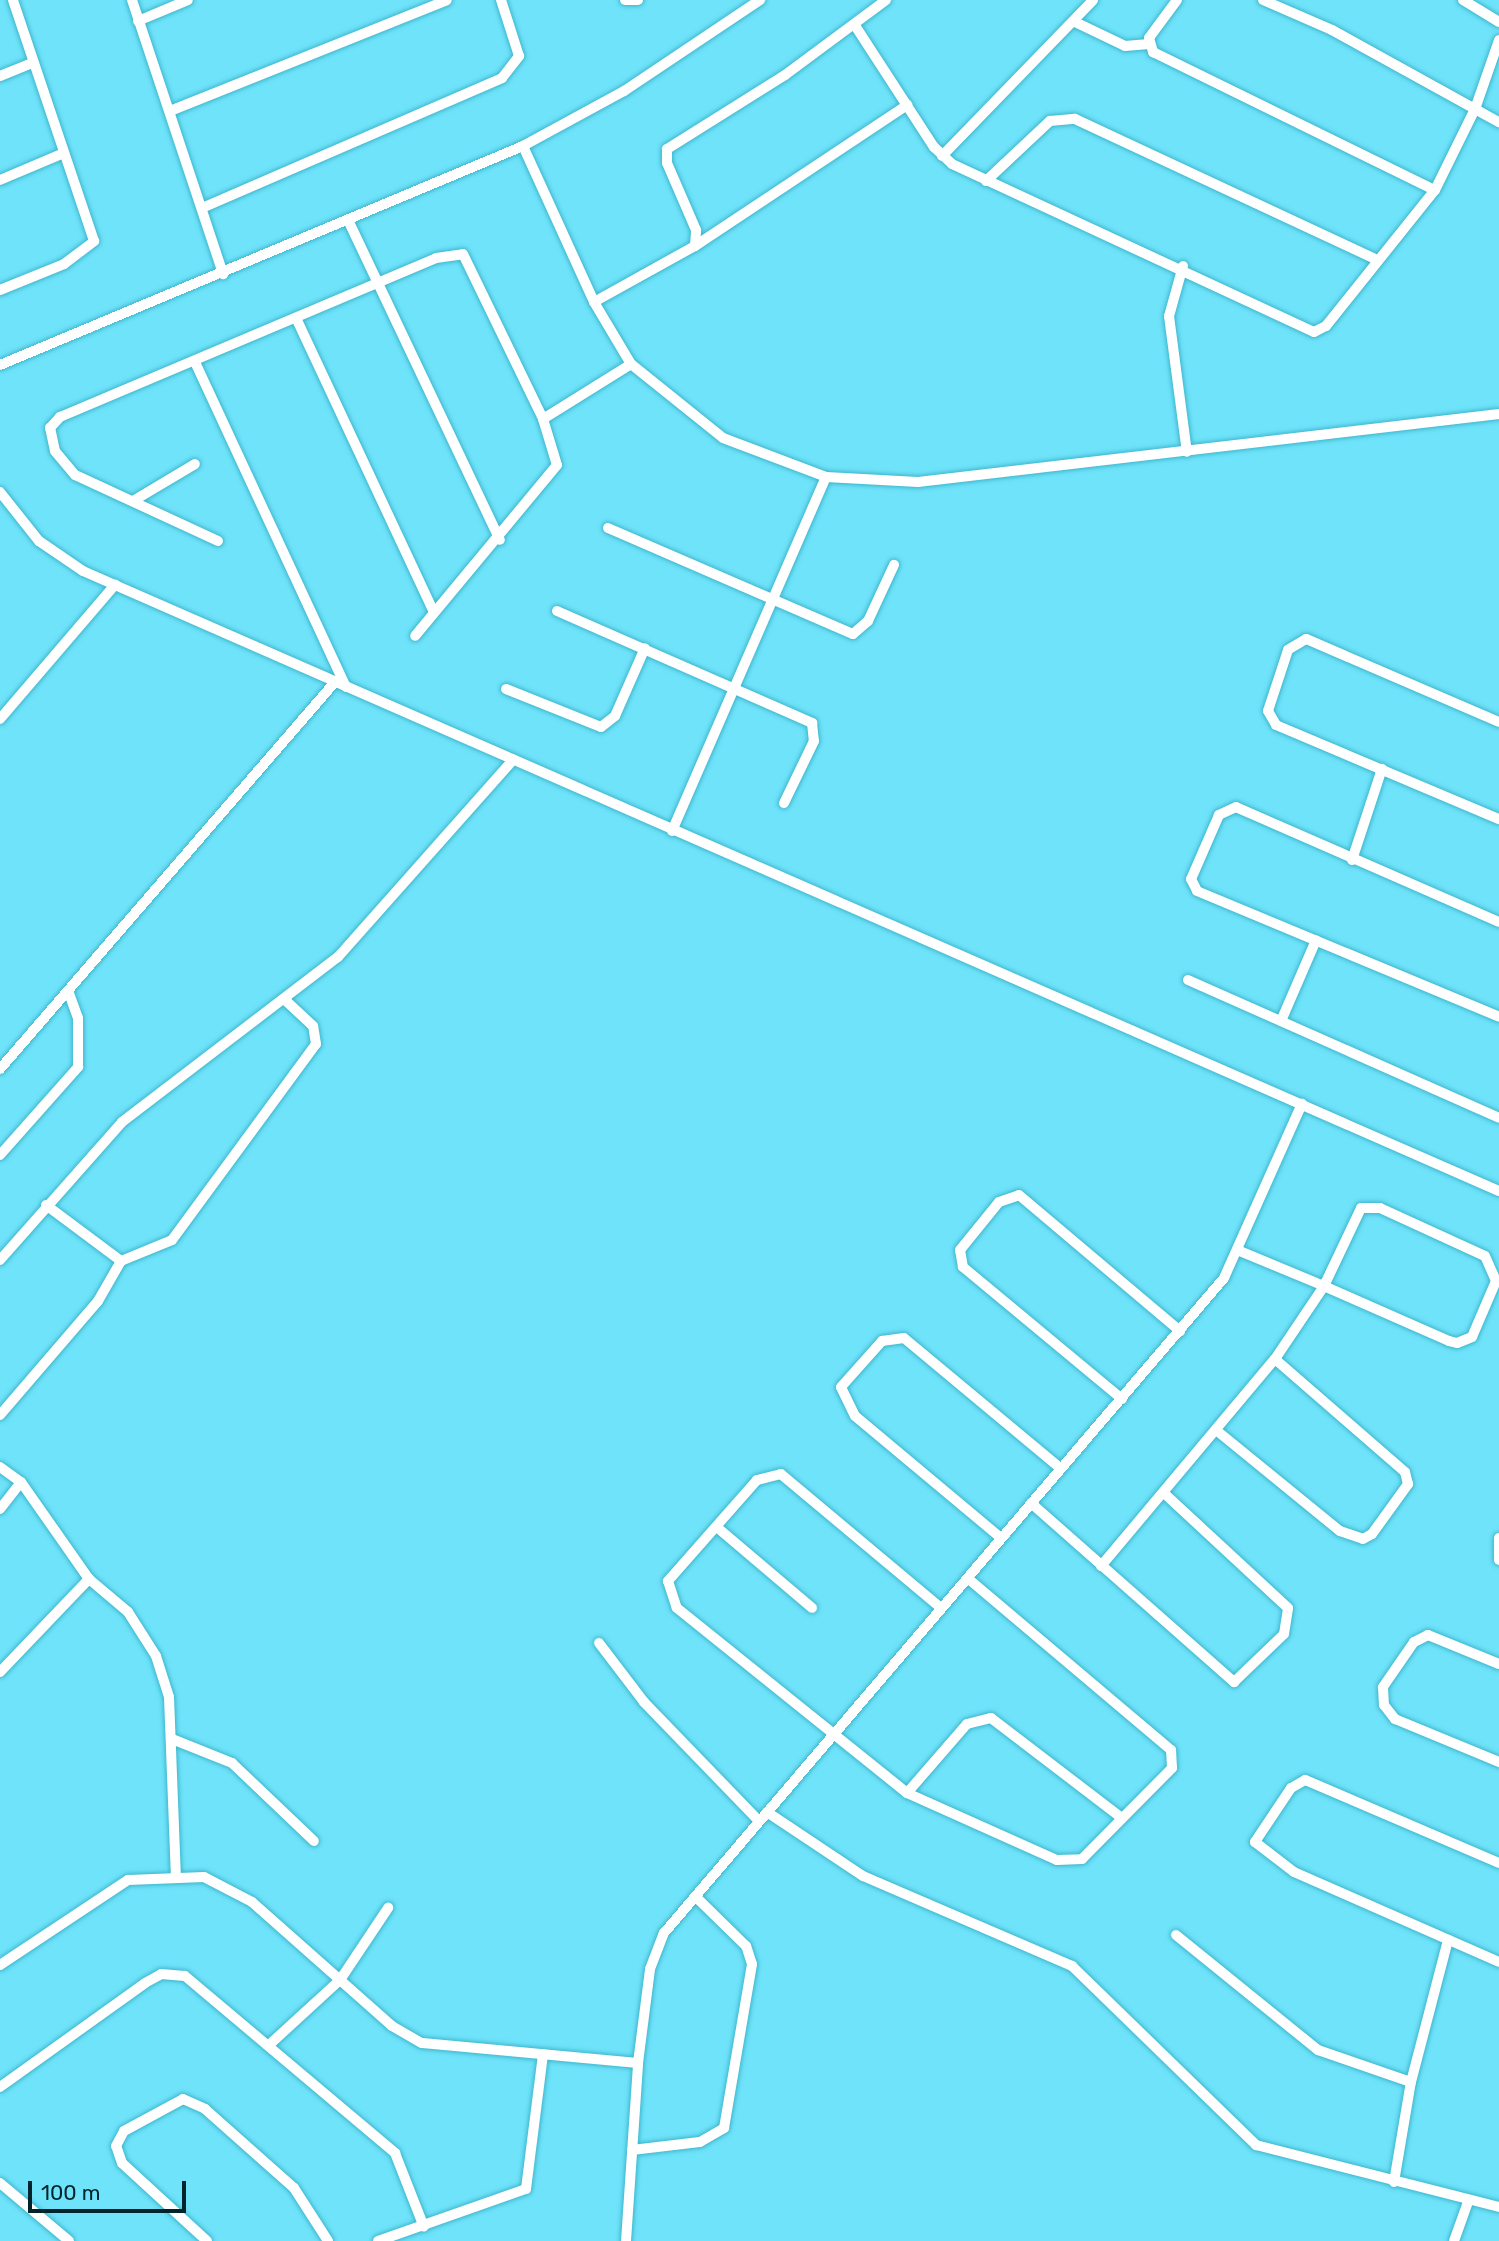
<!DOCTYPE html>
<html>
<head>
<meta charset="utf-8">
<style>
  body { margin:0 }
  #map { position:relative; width:1499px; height:2241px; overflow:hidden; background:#6fe3fa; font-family:Rubik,sans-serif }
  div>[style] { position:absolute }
  .roads { filter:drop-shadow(0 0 2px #3eb7cd) drop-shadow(0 0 2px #3eb7cd) }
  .street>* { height:10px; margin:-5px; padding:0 5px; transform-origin:5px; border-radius:5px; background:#fff }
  span { translate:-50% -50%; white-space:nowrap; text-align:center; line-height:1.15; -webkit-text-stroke:6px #6fe3fa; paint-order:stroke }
  .scale { position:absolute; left:28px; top:2181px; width:158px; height:32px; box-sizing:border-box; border:4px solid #00242b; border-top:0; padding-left:9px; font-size:21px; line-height:24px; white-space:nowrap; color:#00242b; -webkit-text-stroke:5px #6fe3fa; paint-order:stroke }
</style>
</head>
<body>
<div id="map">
  <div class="roads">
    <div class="street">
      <div style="left:132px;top:0;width:289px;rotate:71.6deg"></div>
      <div style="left:625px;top:0;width:13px"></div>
      <div style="left:1177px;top:0;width:47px;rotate:126.4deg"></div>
      <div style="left:1149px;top:38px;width:15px;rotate:74deg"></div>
      <div style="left:1153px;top:52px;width:314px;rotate:26.1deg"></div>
      <div style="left:1263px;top:0;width:75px;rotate:23.5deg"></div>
      <div style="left:1332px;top:30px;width:191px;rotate:28.9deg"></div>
      <div style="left:1463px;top:0;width:42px;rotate:31.4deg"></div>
      <div style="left:138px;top:21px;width:54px;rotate:-22.8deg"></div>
      <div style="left:1075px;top:22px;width:55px;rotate:25.6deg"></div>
      <div style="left:1125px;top:46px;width:24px;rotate:-5deg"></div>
      <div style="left:856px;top:27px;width:143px;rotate:57deg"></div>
      <div style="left:934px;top:147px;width:25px;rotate:43deg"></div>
      <div style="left:952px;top:164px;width:399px;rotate:24.9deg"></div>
      <div style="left:1314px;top:332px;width:13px;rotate:-27deg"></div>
      <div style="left:1326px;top:326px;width:174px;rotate:-51.3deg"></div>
      <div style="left:1435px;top:190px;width:90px;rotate:-63.7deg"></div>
      <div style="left:1475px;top:109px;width:73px;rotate:-70.8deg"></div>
      <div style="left:0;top:76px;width:35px;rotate:-22deg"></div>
      <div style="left:170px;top:111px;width:298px;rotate:-21.8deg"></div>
      <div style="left:523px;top:146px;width:171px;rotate:65.5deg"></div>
      <div style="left:594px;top:302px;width:72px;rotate:59.2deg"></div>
      <div style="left:631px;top:364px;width:118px;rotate:38.8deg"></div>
      <div style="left:723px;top:438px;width:110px;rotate:20.7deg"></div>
      <div style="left:826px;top:477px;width:92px;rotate:3.1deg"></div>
      <div style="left:918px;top:482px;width:585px;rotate:-6.68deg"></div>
      <div style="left:942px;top:156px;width:217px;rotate:-45.9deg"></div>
      <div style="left:0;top:180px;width:69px;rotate:-22.9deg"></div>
      <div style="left:986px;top:181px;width:88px;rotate:-43.2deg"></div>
      <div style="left:1050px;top:121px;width:25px;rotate:-5deg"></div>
      <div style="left:1075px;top:119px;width:334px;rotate:25deg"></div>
      <div style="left:202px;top:208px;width:327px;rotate:-23.4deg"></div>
      <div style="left:502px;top:78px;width:28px;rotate:-52deg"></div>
      <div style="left:519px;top:56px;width:59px;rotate:-107.8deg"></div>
      <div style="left:348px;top:220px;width:354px;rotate:64.6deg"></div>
      <div style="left:695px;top:246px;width:255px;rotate:-33.6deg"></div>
      <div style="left:1183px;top:266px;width:52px;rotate:105.6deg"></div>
      <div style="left:1169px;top:316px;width:137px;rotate:82.5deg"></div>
      <div style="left:0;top:290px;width:69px;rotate:-22.1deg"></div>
      <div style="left:64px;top:264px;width:38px;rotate:-37deg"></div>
      <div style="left:94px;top:241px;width:254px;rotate:-108.6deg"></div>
      <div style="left:594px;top:302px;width:115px;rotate:-29deg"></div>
      <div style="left:695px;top:246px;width:16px;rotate:-86deg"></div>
      <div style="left:696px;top:230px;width:73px;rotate:-113.4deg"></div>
      <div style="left:667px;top:163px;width:14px;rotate:-90deg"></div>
      <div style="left:667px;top:149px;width:139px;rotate:-32.1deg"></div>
      <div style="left:785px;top:75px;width:126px;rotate:-36.6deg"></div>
      <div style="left:297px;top:320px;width:323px;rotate:64.9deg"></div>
      <div style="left:195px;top:362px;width:358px;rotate:65.1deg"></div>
      <div style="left:0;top:365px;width:567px;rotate:-22.72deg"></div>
      <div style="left:523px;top:146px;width:115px;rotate:-28.6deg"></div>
      <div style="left:624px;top:91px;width:164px;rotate:-33.8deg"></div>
      <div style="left:543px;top:419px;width:104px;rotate:-32deg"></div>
      <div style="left:0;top:492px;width:63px;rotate:51.5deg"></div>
      <div style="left:39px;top:541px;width:53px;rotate:34.3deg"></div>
      <div style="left:83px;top:571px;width:1546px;rotate:23.65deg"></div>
      <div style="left:133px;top:501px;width:72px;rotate:-30.8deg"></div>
      <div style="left:608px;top:528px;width:267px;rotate:23.4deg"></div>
      <div style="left:853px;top:634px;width:20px;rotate:-41deg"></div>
      <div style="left:868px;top:621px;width:62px;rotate:-65.1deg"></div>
      <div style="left:218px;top:541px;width:157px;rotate:-155.2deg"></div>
      <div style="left:75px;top:475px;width:31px;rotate:-130deg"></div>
      <div style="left:55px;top:451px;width:24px;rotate:-102deg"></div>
      <div style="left:50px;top:428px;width:15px;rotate:-48deg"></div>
      <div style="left:60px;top:417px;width:408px;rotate:-22.9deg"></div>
      <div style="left:436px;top:258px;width:27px;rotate:-8deg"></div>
      <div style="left:463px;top:254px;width:183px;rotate:64.1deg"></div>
      <div style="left:543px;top:419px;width:48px;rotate:73.1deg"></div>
      <div style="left:557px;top:465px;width:222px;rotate:129.7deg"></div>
      <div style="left:557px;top:611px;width:279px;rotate:23.7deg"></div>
      <div style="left:812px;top:723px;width:18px;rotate:84deg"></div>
      <div style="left:814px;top:741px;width:69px;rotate:115.8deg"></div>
      <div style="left:506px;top:689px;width:102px;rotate:21.8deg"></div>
      <div style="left:601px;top:727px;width:18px;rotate:-38deg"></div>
      <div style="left:615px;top:716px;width:74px;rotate:-66.2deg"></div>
      <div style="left:0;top:719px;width:177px;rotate:-49.4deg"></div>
      <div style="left:1499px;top:722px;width:210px;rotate:-156.7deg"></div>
      <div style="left:1306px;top:639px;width:21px;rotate:149deg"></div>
      <div style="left:1288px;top:650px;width:64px;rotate:108.2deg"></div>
      <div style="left:1268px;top:711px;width:16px;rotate:60deg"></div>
      <div style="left:1276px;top:725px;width:242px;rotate:22.9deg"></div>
      <div style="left:672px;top:831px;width:386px;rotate:-66.5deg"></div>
      <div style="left:1352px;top:860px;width:96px;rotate:-71.8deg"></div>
      <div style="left:1499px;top:922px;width:287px;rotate:-156.4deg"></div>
      <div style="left:1236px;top:807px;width:19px;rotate:155deg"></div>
      <div style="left:1219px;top:815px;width:70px;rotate:113.6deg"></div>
      <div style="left:1191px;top:879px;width:13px;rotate:63deg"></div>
      <div style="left:1197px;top:891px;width:327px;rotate:22.6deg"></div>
      <div style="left:1188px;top:980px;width:340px;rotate:23.9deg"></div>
      <div style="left:1281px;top:1021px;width:88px;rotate:-66.6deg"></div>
      <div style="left:0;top:1069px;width:512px;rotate:-49.12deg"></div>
      <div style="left:0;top:1155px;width:118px;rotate:-48.4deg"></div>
      <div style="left:78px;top:1067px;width:49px;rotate:-90deg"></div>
      <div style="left:78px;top:1018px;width:29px;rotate:-110deg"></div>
      <div style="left:46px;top:1205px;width:94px;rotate:36.7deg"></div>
      <div style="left:121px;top:1261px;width:55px;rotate:-22.4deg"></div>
      <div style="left:172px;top:1240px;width:243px;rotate:-53.7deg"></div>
      <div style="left:316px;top:1044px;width:18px;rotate:-99deg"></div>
      <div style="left:313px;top:1026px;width:40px;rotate:-137deg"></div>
      <div style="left:0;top:1260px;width:184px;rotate:-48.5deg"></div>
      <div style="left:122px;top:1122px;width:272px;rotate:-37.4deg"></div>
      <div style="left:338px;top:957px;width:264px;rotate:-48.4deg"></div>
      <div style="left:1122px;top:1399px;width:207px;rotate:-140.3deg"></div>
      <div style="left:963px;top:1267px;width:17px;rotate:-100deg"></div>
      <div style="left:960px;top:1250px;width:62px;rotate:-50.9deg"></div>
      <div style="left:999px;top:1202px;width:21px;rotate:-19deg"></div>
      <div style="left:1019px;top:1195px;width:211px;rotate:40.2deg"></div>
      <div style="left:0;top:1415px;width:150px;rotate:-49.3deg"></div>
      <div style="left:98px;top:1301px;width:46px;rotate:-60.1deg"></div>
      <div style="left:1216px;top:1430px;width:160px;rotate:39.2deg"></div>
      <div style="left:1340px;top:1531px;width:24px;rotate:19deg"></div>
      <div style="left:1363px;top:1539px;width:10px;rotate:-29deg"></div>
      <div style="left:1372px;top:1534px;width:62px;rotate:-54.2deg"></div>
      <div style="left:1408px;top:1484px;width:12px;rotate:-104deg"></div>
      <div style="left:1405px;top:1472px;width:172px;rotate:-139deg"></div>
      <div style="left:0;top:1467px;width:26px;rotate:36deg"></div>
      <div style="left:21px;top:1482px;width:118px;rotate:55deg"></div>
      <div style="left:89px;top:1579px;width:51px;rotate:40.2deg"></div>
      <div style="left:128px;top:1612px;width:52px;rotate:57.5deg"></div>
      <div style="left:156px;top:1656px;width:43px;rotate:72.4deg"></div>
      <div style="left:169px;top:1697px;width:179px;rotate:87.8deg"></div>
      <div style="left:1031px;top:1503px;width:271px;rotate:41.4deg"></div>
      <div style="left:1234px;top:1682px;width:69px;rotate:-43.8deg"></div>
      <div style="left:1284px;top:1634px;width:26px;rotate:-81deg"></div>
      <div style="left:1288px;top:1608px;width:169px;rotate:-137.2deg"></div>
      <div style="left:0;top:1509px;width:34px;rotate:-52deg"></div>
      <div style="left:719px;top:1529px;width:122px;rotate:40.3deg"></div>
      <div style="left:1001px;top:1538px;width:190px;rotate:-140.1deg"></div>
      <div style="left:855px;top:1416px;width:32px;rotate:-116deg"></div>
      <div style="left:841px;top:1387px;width:62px;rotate:-48.3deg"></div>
      <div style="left:882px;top:1341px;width:22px;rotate:-8deg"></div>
      <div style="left:904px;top:1338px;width:203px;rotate:39.8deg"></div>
      <div style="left:1499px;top:1538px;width:22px;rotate:90deg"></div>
      <div style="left:1101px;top:1566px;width:270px;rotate:-50deg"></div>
      <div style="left:1275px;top:1359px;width:88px;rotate:-56.1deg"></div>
      <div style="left:1324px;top:1286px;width:86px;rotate:-64.6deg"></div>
      <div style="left:1361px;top:1208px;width:19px"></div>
      <div style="left:1380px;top:1208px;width:115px;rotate:24.6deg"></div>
      <div style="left:1485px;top:1256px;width:27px;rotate:66deg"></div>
      <div style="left:1496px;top:1281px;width:61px;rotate:113.2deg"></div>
      <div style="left:1472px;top:1337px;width:16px;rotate:158deg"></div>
      <div style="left:1457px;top:1343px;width:8px;rotate:-166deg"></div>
      <div style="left:1449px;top:1341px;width:137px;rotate:-156.3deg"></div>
      <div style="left:1324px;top:1286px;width:91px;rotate:-157.4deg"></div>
      <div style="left:941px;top:1608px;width:209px;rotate:-140.1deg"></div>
      <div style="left:781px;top:1474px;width:25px;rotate:166deg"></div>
      <div style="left:757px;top:1480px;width:135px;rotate:131.4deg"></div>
      <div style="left:668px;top:1581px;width:28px;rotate:72deg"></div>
      <div style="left:677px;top:1608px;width:295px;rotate:38.8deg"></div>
      <div style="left:907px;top:1793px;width:164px;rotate:24.1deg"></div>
      <div style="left:1057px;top:1860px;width:25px;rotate:-2deg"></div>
      <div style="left:1082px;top:1859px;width:128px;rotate:-45.3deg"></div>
      <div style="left:1172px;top:1768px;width:18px;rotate:-93deg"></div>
      <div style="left:1171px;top:1750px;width:265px;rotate:-139.8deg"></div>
      <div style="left:599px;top:1643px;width:74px;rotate:52.7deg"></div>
      <div style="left:644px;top:1702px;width:165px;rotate:46deg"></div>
      <div style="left:1499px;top:1664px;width:77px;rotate:-157.8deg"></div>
      <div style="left:1428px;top:1635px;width:16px;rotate:153deg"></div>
      <div style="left:1414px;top:1642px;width:55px;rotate:124.6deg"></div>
      <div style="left:1383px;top:1687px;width:18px;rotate:87deg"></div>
      <div style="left:1384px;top:1705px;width:18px;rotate:52deg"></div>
      <div style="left:1395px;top:1719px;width:113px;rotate:22.5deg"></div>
      <div style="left:0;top:1672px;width:129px;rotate:-46.3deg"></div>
      <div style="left:172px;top:1739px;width:65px;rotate:21.8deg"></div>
      <div style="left:232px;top:1763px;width:113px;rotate:43.6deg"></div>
      <div style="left:907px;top:1793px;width:91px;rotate:-49deg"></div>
      <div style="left:967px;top:1724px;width:25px;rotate:-14deg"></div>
      <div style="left:991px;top:1718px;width:165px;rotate:37.4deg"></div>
      <div style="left:767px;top:1812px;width:115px;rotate:33.7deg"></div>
      <div style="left:863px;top:1876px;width:228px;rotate:23.3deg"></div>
      <div style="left:1072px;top:1966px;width:257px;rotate:44.2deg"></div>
      <div style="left:1256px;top:2145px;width:251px;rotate:14.3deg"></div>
      <div style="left:1499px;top:1863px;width:211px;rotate:-156.8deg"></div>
      <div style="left:1305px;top:1780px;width:16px;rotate:150deg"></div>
      <div style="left:1291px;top:1788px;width:65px;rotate:123.7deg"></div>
      <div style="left:1255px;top:1842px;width:49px;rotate:37.6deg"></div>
      <div style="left:1294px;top:1872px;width:224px;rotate:23.7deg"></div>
      <div style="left:1176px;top:1935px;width:183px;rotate:39deg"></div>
      <div style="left:1318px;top:2050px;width:98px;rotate:19deg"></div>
      <div style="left:0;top:1965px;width:154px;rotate:-33.6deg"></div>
      <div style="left:128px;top:1880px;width:76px;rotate:-2.3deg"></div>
      <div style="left:204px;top:1877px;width:54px;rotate:27.5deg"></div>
      <div style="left:252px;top:1902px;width:187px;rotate:41.5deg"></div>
      <div style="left:392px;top:2026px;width:34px;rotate:30deg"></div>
      <div style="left:422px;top:2043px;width:217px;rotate:5.3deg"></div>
      <div style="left:269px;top:2045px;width:96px;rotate:-42.5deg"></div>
      <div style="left:340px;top:1980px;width:87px;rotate:-56.3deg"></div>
      <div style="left:0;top:2087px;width:178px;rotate:-35.6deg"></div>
      <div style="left:145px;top:1983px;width:18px;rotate:-29deg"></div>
      <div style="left:161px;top:1974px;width:24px;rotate:5deg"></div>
      <div style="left:185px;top:1976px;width:275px;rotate:40.1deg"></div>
      <div style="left:395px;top:2153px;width:79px;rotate:68.6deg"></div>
      <div style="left:632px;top:2150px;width:68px;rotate:-6.7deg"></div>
      <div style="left:700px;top:2142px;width:28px;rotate:-30deg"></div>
      <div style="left:724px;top:2128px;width:166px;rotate:-80.3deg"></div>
      <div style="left:752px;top:1964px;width:19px;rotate:-108deg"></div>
      <div style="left:746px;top:1946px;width:71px;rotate:-135.6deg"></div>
      <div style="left:1394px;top:2182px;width:101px;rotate:-80.4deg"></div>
      <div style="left:1411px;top:2082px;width:147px;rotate:-75.4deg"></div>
      <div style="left:0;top:2183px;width:90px;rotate:40deg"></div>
      <div style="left:207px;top:2241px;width:115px;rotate:-137.5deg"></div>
      <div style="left:122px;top:2163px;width:18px;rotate:-109deg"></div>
      <div style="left:116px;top:2146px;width:17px;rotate:-62deg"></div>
      <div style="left:124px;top:2131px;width:67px;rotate:-28.5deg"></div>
      <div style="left:183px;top:2099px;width:24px;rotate:24deg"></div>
      <div style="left:205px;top:2109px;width:119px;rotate:41.6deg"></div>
      <div style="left:294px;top:2188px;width:63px;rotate:57.3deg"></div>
      <div style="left:378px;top:2241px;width:157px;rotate:-19.4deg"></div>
      <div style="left:526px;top:2189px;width:136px;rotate:-82.8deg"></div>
      <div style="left:626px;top:2241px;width:178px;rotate:-86.1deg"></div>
      <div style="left:638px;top:2063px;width:95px;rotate:-82.7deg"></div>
      <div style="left:650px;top:1969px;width:39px;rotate:-69deg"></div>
      <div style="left:664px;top:1933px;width:862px;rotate:-49.47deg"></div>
      <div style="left:1224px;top:1278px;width:191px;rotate:-65.9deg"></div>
      <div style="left:1454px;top:2241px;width:41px;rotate:-70.3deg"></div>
    </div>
  </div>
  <div class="scale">100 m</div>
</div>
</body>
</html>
